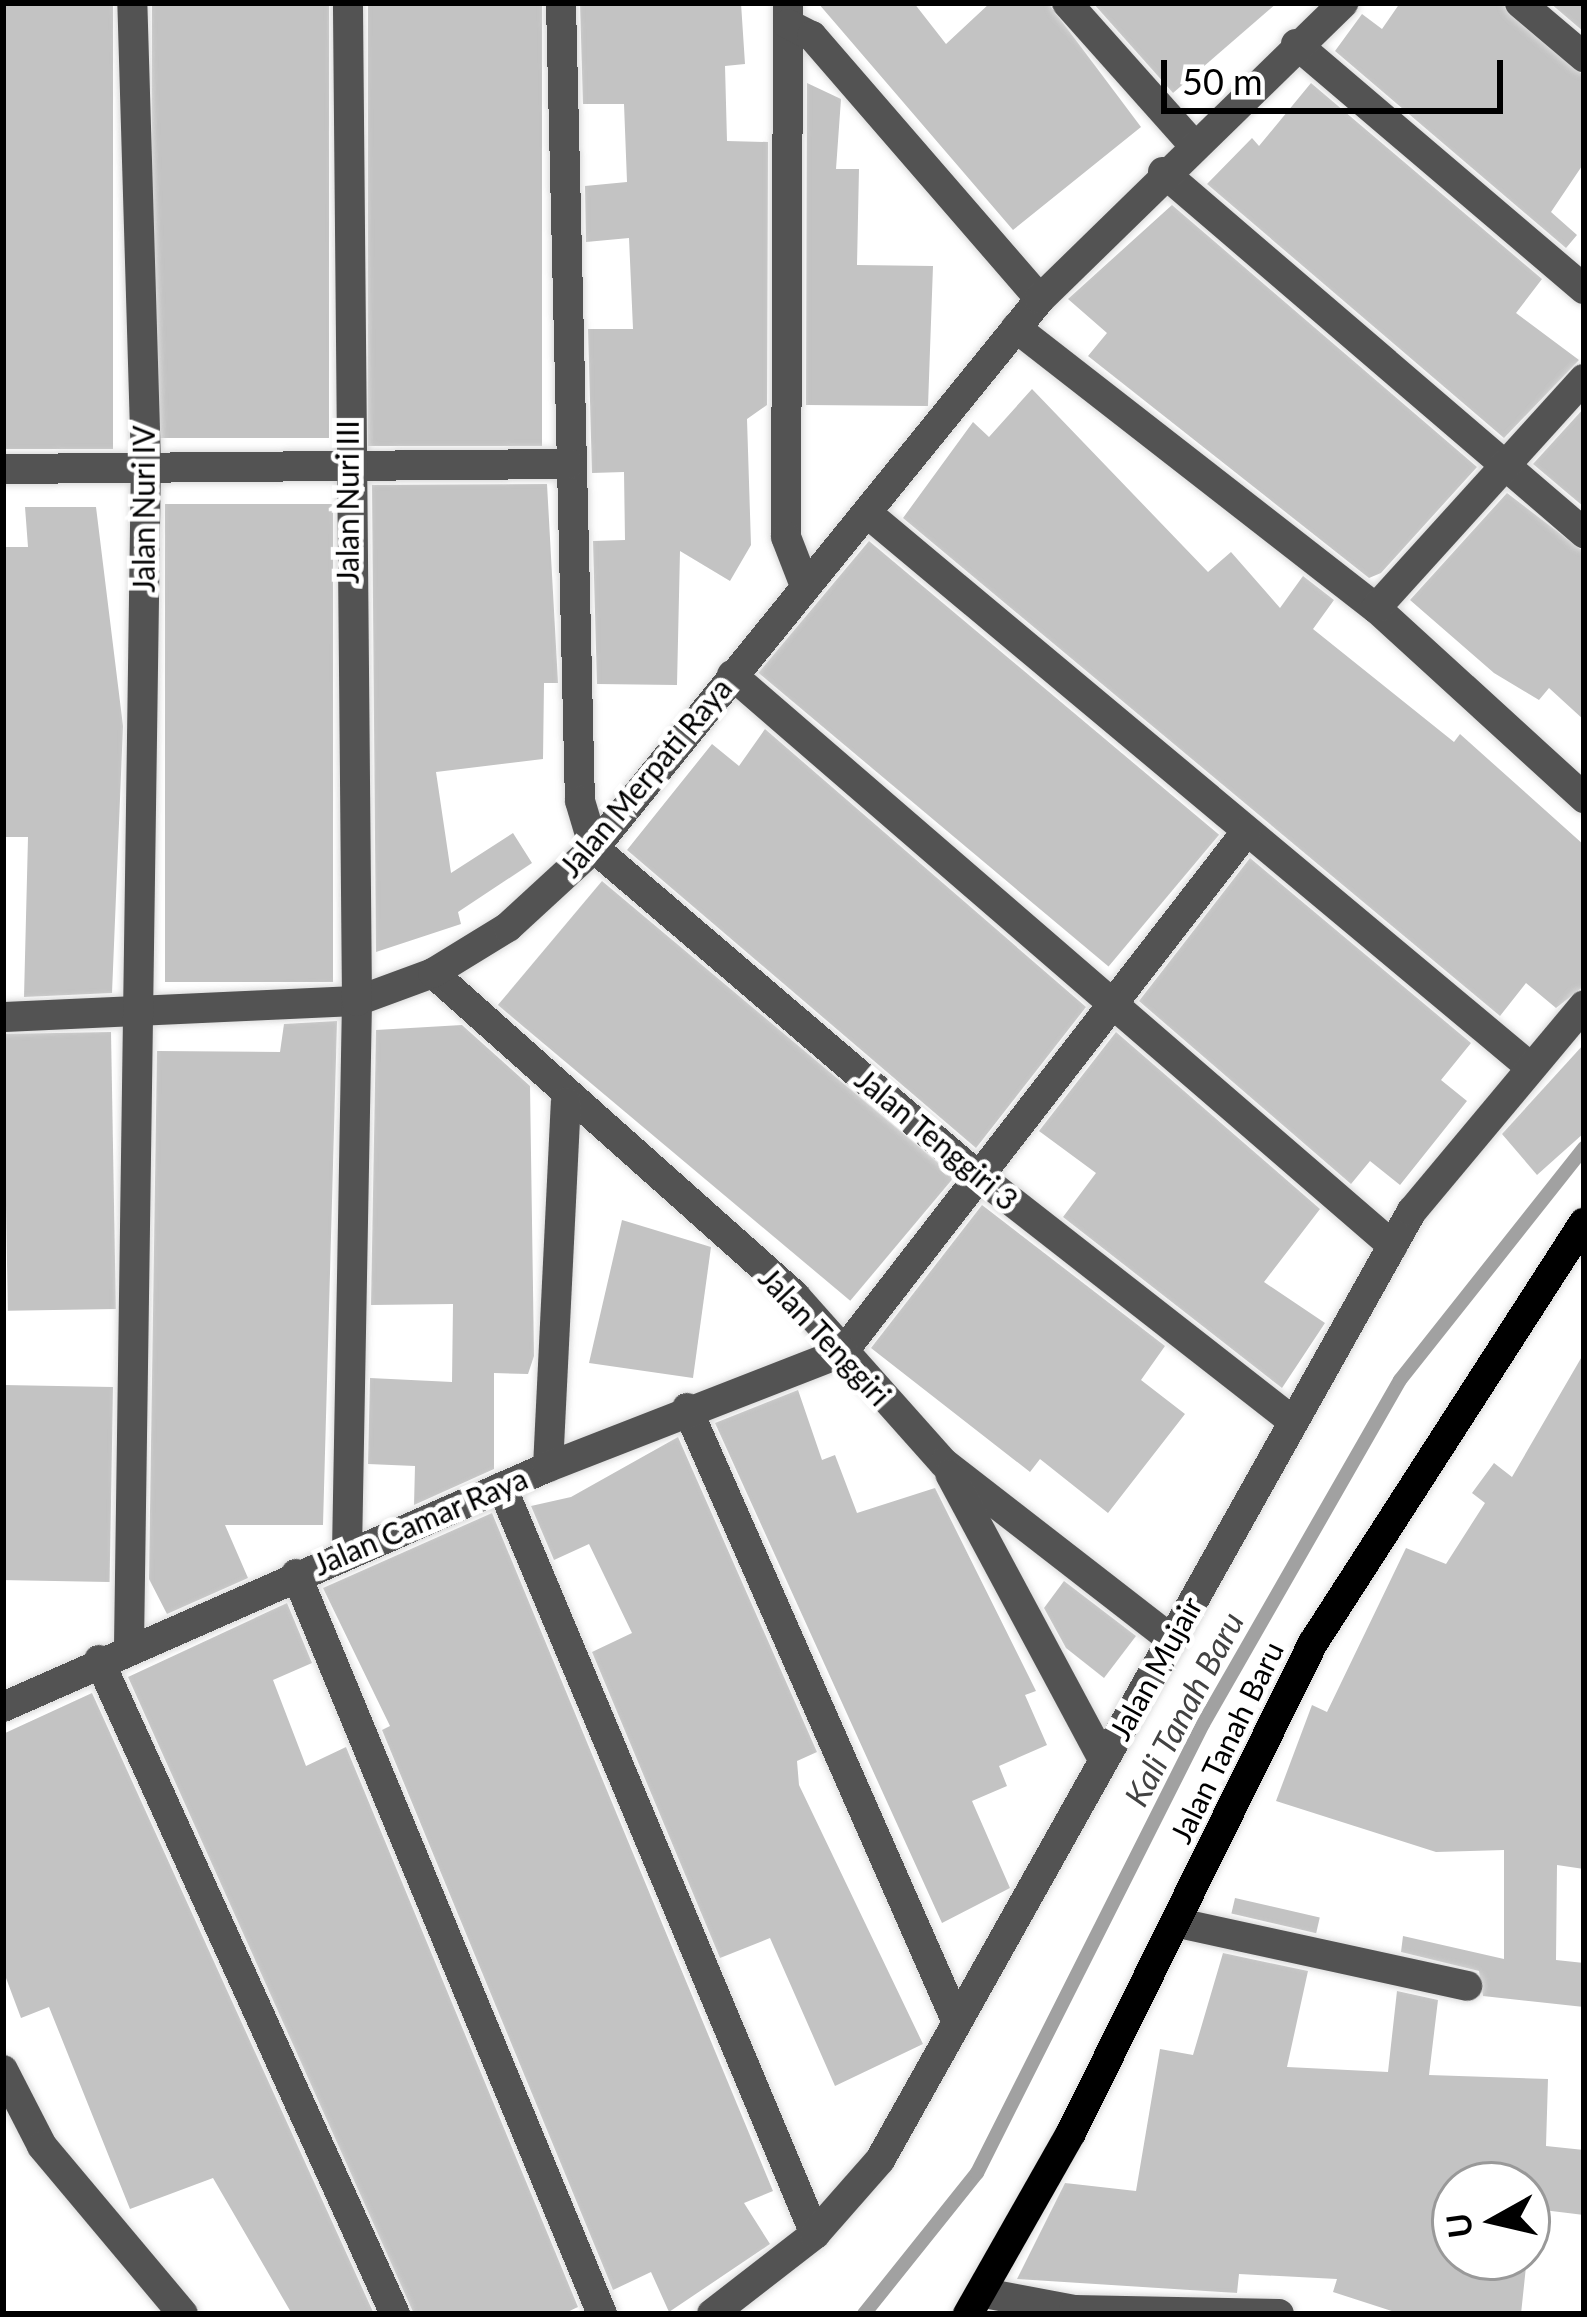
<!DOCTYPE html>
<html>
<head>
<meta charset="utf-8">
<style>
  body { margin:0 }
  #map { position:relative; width:1587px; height:2317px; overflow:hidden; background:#fff; font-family:Lato,sans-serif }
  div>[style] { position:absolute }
  .stream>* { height:14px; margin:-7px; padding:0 7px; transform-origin:7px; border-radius:7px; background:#a1a1a1 }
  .building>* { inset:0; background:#c3c3c3; transform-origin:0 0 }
  .roads { filter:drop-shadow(0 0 3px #dbdbdb) drop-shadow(0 0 3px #dbdbdb) }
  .minor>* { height:30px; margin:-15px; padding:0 15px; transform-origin:15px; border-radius:15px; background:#535353 }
  .major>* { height:30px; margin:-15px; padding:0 15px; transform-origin:15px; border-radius:15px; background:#000 }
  span { translate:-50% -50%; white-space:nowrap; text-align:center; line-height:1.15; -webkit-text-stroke:10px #fff; paint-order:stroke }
  .street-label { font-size:30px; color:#000 }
  .water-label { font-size:33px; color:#424242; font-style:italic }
  .frame { position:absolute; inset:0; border:6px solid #000; pointer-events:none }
  .north { position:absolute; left:1431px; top:2161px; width:120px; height:120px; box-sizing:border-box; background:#fff; border:3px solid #999; border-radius:50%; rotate:262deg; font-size:33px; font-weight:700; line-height:48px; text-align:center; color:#000 }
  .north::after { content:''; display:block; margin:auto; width:42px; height:54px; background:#000; clip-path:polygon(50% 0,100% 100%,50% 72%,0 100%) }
  .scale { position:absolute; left:1161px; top:60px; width:342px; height:54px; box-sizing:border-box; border:6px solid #000; border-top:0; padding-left:15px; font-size:36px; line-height:42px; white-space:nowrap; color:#000; -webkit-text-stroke:9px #fff; paint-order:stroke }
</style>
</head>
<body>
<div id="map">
  <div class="stream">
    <div style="left:864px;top:2314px;width:181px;rotate:-51.3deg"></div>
    <div style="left:977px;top:2173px;width:503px;rotate:-63.28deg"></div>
    <div style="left:1203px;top:1724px;width:396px;rotate:-60.2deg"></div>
    <div style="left:1400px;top:1380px;width:296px;rotate:-51.6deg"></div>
  </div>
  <div class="building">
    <div style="left:3px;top:3px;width:110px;height:446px"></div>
    <div style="left:152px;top:3px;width:177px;height:435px"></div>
    <div style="left:368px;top:3px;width:174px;height:443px"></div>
    <div style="clip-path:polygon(580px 3px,741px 3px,745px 64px,725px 66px,727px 141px,768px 142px,767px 405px,747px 419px,751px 545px,730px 581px,680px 551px,677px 685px,597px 684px,593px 541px,625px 540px,624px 472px,592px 473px,588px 329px,633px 329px,629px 238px,586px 242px,585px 186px,627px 182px,624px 104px,583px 104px)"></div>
    <div style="clip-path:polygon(818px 3px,914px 3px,946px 44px,990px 3px,1048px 3px,1141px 127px,1013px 230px)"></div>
    <div style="clip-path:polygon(1093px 3px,1277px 3px,1173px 93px)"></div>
    <div style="clip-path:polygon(1400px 3px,1501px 3px,1584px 76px,1584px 163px,1551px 212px,1577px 235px,1566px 248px,1335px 51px,1362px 14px,1382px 29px)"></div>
    <div style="clip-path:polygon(1550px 3px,1584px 3px,1584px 32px)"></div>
    <div style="clip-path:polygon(807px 83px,841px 99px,836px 169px,859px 169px,857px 265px,933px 266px,928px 406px,806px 405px)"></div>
    <div style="clip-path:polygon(1311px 83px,1542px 279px,1516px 313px,1579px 360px,1504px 438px,1207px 184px,1252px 138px,1259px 146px)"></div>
    <div style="clip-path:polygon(1172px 205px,1477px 467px,1381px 573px,1369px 578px,1088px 356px,1107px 333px,1068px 299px)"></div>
    <div style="clip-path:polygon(1032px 389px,1208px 572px,1231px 552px,1280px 608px,1303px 576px,1334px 600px,1313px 629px,1454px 742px,1460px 734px,1584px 845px,1584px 986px,1556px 1008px,1526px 983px,1500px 1016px,903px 518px,973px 422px,989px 437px)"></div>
    <div style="clip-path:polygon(1584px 408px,1584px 507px,1533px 464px)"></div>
    <div style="clip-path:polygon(547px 484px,558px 683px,544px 683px,543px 759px,436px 772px,451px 873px,513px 833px,532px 863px,458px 912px,461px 924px,376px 952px,372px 485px)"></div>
    <div style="clip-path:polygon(1507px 493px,1584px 552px,1584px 720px,1549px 688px,1539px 700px,1494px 673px,1410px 600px)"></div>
    <div style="left:333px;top:504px;width:478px;height:168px;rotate:90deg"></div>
    <div style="clip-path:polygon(25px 507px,96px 507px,123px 726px,112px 993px,24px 997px,28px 837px,3px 837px,3px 547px,28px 547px)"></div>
    <div style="left:869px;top:541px;width:457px;height:172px;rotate:40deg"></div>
    <div style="clip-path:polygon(765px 729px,1086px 1007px,976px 1148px,627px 850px,712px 744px,739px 766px)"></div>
    <div style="clip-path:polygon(1250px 858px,1471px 1043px,1441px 1080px,1467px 1101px,1400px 1185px,1370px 1161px,1351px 1184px,1139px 1001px)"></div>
    <div style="left:602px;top:881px;width:460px;height:162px;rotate:40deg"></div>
    <div style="clip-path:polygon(337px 1021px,323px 1525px,225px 1525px,248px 1578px,167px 1614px,149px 1579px,157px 1051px,280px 1052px,284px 1024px)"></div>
    <div style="clip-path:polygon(462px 1025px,530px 1086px,534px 1356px,528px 1374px,494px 1373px,494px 1469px,414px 1505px,415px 1466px,368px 1464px,370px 1378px,452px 1382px,453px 1304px,371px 1305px,376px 1030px)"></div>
    <div style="left:111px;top:1032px;width:277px;height:108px;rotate:89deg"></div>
    <div style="clip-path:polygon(1116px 1032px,1320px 1209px,1264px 1282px,1325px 1323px,1282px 1388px,1063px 1217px,1096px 1173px,1039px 1131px)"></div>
    <div style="clip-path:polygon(1584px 1044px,1584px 1133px,1537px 1175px,1502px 1134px)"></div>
    <div style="clip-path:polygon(982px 1205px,1165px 1346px,1141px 1380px,1185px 1414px,1108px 1513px,1040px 1459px,1030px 1472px,871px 1348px)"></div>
    <div style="clip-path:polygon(622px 1220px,711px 1247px,693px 1378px,589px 1363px)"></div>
    <div style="clip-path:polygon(1584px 1353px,1584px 1869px,1557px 1865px,1556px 1960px,1584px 1963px,1584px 2007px,1483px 1996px,1479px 1971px,1401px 1952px,1403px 1936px,1504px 1959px,1504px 1850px,1436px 1852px,1276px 1801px,1312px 1705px,1327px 1712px,1406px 1548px,1446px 1564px,1485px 1503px,1472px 1493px,1494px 1463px,1512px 1477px)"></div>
    <div style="left:113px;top:1387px;width:195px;height:110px;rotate:91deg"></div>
    <div style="clip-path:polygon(798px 1390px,822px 1460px,835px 1455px,857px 1513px,935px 1488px,1036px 1691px,1025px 1695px,1047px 1745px,999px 1766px,1007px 1786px,972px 1801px,1010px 1888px,942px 1923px,715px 1423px)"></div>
    <div style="clip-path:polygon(678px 1437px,817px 1752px,797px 1761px,799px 1785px,923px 2044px,835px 2086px,770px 1938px,720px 1958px,592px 1652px,632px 1633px,589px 1544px,554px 1560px,531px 1506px,571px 1497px)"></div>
    <div style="clip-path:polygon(492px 1513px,773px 2191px,744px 2203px,770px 2244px,669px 2312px,651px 2272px,613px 2290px,382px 1730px,390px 1726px,323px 1588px)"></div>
    <div style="clip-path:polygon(1064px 1581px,1136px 1636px,1104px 1678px,1066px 1648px,1044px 1608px)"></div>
    <div style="clip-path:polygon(287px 1603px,312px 1663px,273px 1680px,306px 1766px,346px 1747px,578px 2307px,563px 2314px,414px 2314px,128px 1677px)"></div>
    <div style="clip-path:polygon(92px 1693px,374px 2314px,292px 2314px,213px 2178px,130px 2209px,49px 2007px,21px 2018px,3px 1970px,3px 1734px)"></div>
    <div style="left:1235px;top:1898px;width:87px;height:16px;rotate:13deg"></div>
    <div style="clip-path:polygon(1223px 1953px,1308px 1971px,1287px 2067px,1388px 2072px,1397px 1991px,1438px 2000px,1429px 2075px,1548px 2079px,1546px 2146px,1584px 2150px,1584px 2215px,1527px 2208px,1527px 2185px,1455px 2185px,1455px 2257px,1527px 2257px,1521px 2314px,1401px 2314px,1333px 2292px,1337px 2279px,1239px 2274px,1237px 2293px,1017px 2279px,1065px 2183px,1136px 2191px,1160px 2049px,1193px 2055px)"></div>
  </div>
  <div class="roads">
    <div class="minor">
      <div style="left:561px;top:3px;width:798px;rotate:88.64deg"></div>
      <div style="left:580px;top:801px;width:49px;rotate:73.4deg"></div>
      <div style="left:594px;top:848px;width:499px;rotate:40.5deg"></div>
      <div style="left:974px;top:1172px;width:401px;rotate:38deg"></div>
      <div style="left:788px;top:3px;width:534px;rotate:90.21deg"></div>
      <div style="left:786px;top:537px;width:53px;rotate:68.8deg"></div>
      <div style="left:1067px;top:3px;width:186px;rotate:48.3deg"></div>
      <div style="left:1520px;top:3px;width:84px;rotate:40.2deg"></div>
      <div style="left:788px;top:24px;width:27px;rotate:27deg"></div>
      <div style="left:812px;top:36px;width:348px;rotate:49.1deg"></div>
      <div style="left:1296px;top:44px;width:378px;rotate:40.4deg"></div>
      <div style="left:1163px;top:172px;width:555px;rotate:40.61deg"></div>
      <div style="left:1016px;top:328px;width:456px;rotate:37.9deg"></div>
      <div style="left:1376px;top:608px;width:282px;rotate:42.4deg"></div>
      <div style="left:3px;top:469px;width:566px;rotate:-0.51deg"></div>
      <div style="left:867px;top:513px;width:863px;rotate:39.87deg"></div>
      <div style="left:1376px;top:608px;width:309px;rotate:-47.8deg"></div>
      <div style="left:732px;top:675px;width:873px;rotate:40.82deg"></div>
      <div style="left:433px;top:973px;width:485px;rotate:41.7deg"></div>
      <div style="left:795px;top:1296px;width:224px;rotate:48.3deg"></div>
      <div style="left:944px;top:1463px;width:289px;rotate:37.8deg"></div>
      <div style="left:3px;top:1017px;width:354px;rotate:-2.6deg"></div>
      <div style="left:357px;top:1001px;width:81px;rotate:-20.2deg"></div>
      <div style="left:433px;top:973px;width:88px;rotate:-31.5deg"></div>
      <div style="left:508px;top:927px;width:117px;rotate:-42.6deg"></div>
      <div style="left:594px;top:848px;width:707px;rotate:-50.91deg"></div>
      <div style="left:1040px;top:299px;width:424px;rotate:-44.3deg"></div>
      <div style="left:843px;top:1352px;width:658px;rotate:-52.22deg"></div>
      <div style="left:687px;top:1408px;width:666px;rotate:66.28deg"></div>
      <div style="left:548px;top:1467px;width:365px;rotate:-87.2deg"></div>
      <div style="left:950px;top:1474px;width:323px;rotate:61.8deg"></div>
      <div style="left:502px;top:1487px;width:810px;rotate:67.27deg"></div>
      <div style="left:347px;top:1552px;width:551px;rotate:-88.96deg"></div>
      <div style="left:357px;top:1001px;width:998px;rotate:-90.52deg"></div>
      <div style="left:296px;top:1574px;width:801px;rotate:67.53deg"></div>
      <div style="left:129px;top:1646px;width:1182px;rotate:-89.18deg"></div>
      <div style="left:146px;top:464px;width:461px;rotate:-91.7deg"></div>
      <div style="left:99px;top:1660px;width:718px;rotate:65.65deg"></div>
      <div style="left:3px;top:1707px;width:596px;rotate:-23.77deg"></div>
      <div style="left:548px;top:1467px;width:317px;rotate:-21.3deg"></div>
      <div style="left:1179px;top:1923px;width:295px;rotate:12.3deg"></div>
      <div style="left:3px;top:2070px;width:85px;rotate:62.8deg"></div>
      <div style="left:42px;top:2146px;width:219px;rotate:50deg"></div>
      <div style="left:984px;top:2293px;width:92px;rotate:10.7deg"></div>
      <div style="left:1074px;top:2310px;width:205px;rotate:1.1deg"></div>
      <div style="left:712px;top:2314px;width:130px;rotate:-37.8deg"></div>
      <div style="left:815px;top:2234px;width:98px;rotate:-48.7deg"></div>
      <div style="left:880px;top:2160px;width:1088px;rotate:-60.73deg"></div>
      <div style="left:1412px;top:1211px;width:268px;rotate:-50.1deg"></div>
    </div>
    <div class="major">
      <div style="left:968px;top:2314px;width:208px;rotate:-60.4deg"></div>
      <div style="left:1071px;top:2133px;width:547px;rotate:-63.72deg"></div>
      <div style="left:1313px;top:1643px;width:500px;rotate:-57.2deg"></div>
    </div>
  </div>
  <div class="street-label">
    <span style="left:347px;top:502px;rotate:-90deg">Jalan Nuri III</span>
    <span style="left:143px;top:509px;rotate:-90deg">Jalan Nuri IV</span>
    <span style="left:645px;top:777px;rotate:-50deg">Jalan Merpati Raya</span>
    <span style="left:937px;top:1139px;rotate:40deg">Jalan Tenggiri 3</span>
    <span style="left:825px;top:1336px;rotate:47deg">Jalan Tenggiri</span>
    <span style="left:420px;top:1521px;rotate:-23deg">Jalan Camar Raya</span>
    <span style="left:1155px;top:1668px;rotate:-61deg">Jalan Mujair</span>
    <span style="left:1226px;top:1742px;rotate:-64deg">Jalan Tanah Baru</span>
  </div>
  <div class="water-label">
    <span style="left:1184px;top:1709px;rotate:-62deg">Kali Tanah Baru</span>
  </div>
  <div class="frame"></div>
  <div class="north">U</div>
  <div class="scale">50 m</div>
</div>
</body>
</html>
